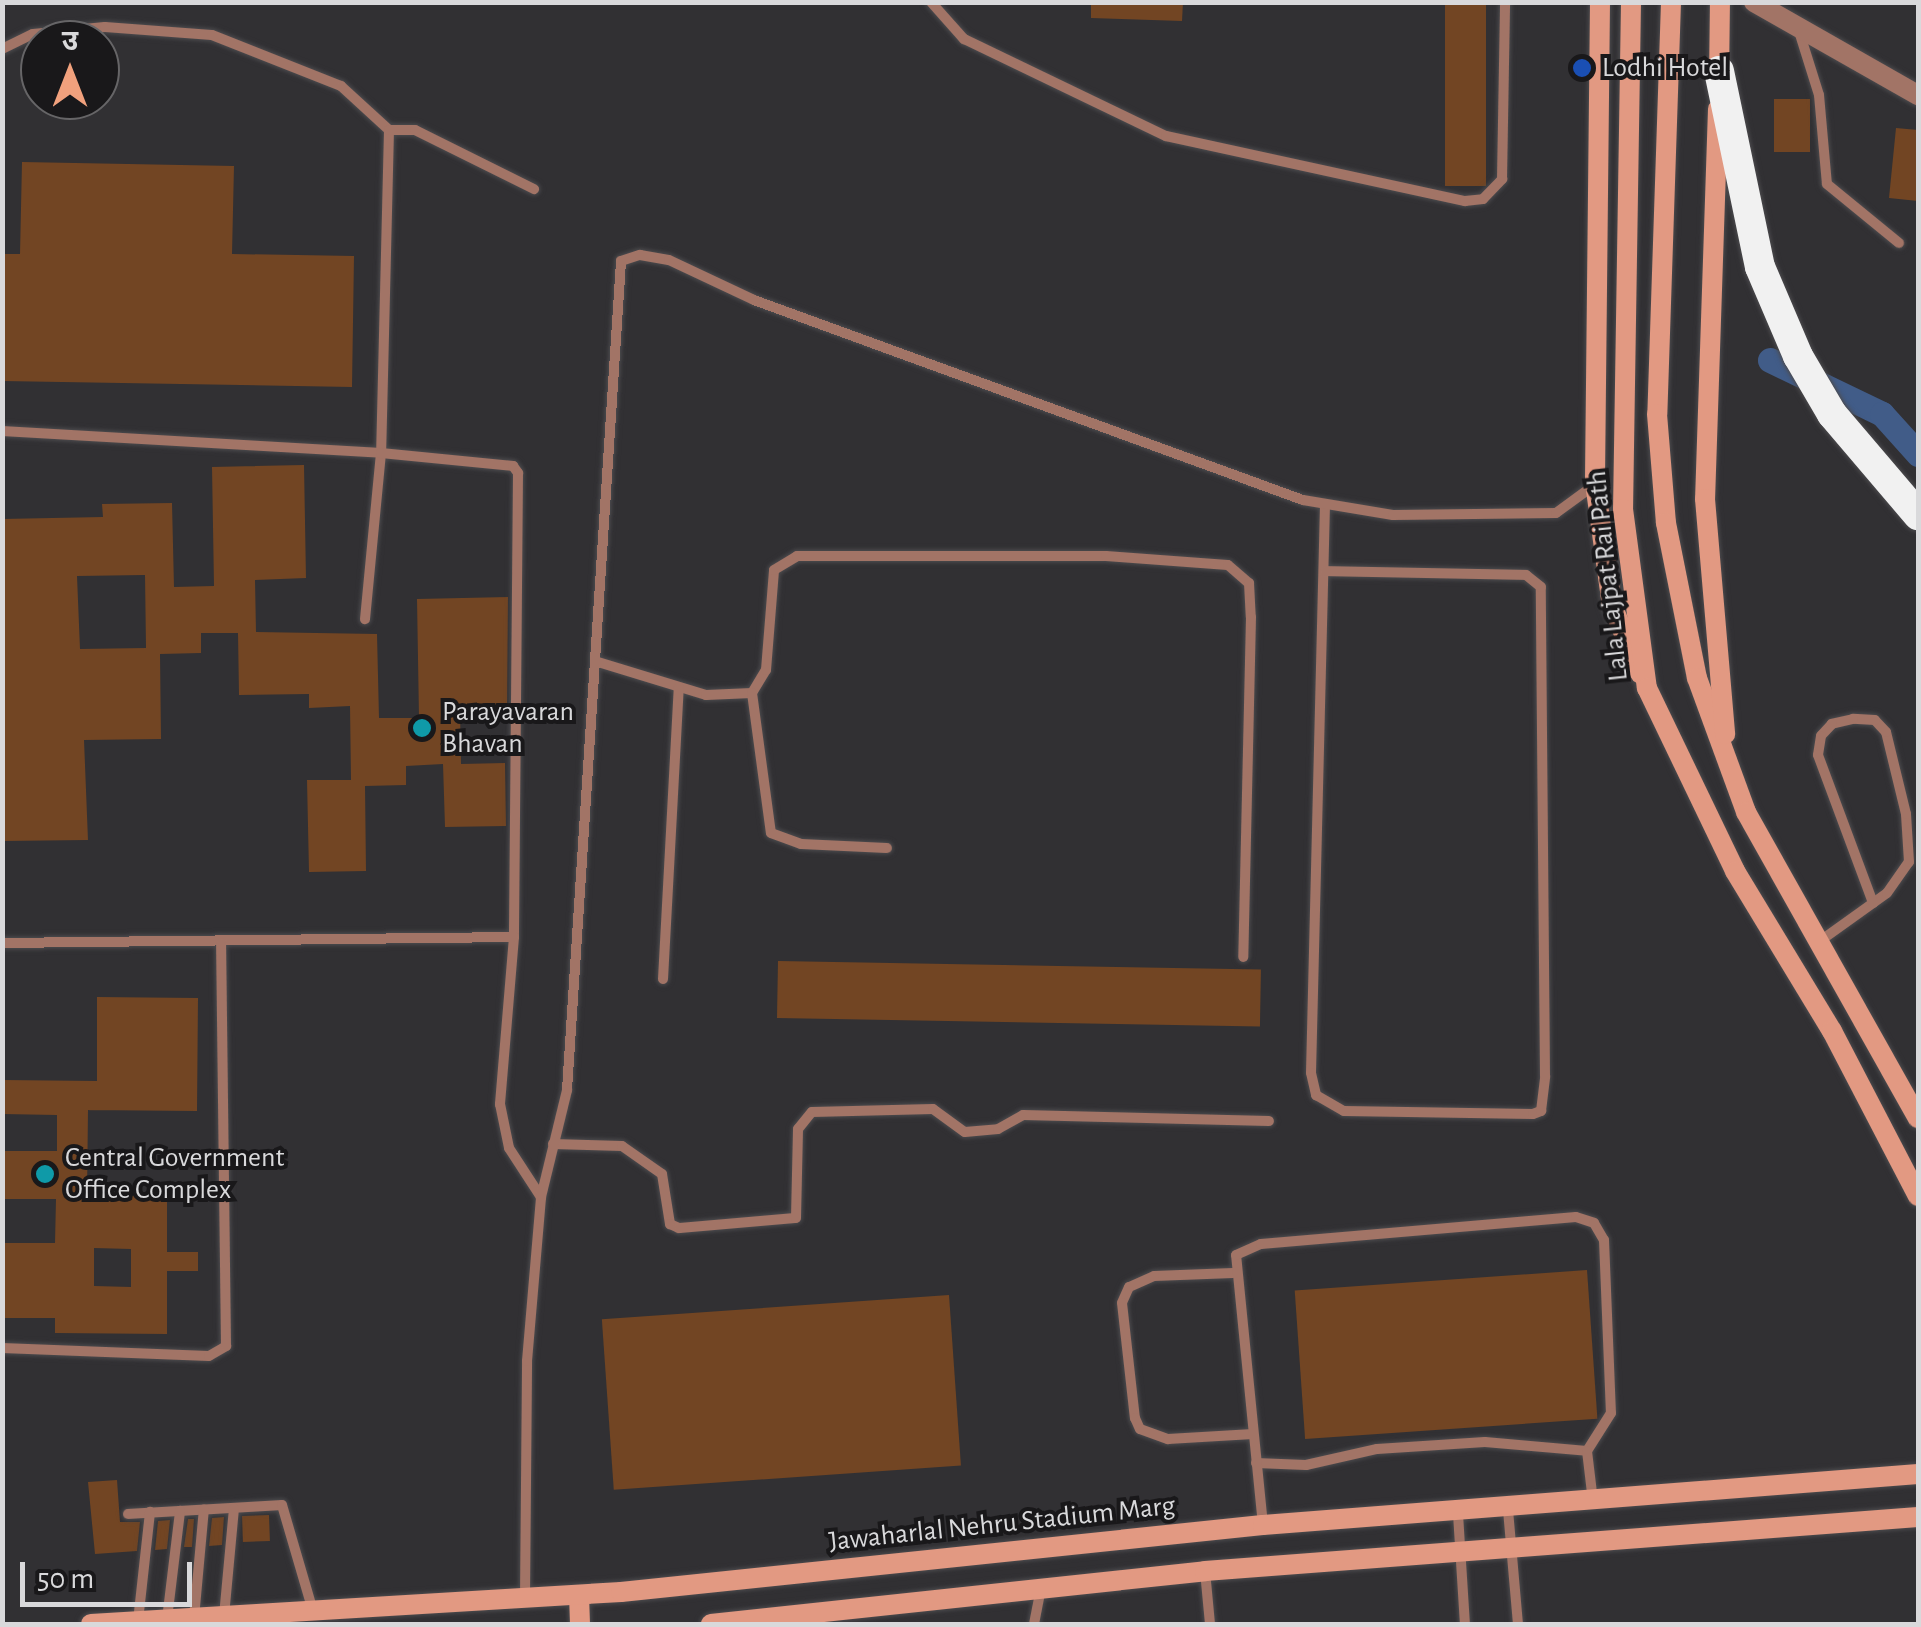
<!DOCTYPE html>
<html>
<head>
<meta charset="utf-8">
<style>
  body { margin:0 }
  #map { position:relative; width:1921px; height:1627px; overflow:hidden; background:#313033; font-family:"Alegreya Sans","Noto Sans Devanagari",sans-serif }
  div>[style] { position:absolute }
  .canal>* { height:25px; margin:-12.5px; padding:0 12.5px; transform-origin:12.5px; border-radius:12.5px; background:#415c88 }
  .building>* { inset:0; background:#724523; transform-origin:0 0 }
  .roads { filter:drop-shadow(0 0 2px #4c4b4e) drop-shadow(0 0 2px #4c4b4e) }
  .lane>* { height:10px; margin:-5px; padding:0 5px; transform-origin:5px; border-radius:5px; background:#a27466 }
  .street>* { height:20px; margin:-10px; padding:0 10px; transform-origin:10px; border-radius:10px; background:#a27466 }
  .secondary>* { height:20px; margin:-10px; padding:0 10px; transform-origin:10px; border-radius:10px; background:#e29982 }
  .highway>* { height:30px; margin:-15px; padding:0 15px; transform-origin:15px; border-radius:15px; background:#f1f1f1 }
  .dots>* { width:28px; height:28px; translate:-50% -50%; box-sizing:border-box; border:5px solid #19181a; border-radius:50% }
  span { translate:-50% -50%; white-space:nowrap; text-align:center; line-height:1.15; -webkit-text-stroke:8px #19181a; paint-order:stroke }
  .poi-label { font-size:28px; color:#d9d9db }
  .left { translate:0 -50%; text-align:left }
  .street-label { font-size:28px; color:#d9d9db }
  .frame { position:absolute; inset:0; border:5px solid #d9d9db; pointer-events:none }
  .north { position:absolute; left:20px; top:20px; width:100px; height:100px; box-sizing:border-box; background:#19181a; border:2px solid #666567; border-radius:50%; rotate:0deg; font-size:28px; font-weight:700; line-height:40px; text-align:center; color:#d9d9db }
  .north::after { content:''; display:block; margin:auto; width:35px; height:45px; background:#f1a17d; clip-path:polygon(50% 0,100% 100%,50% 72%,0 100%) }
  .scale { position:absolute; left:20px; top:1562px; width:172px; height:45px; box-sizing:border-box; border:5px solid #d9d9db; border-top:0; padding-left:12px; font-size:30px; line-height:35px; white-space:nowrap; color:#d9d9db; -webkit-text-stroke:8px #19181a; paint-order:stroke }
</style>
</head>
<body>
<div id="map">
  <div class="canal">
    <div style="left:1770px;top:360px;width:124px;rotate:25.7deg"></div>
    <div style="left:1882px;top:414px;width:54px;rotate:48deg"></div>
  </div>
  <div class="building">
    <div style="clip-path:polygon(1091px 2px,1183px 2px,1182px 21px,1091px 18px)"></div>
    <div style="left:1445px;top:2px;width:41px;height:184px"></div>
    <div style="left:1774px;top:99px;width:36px;height:53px"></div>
    <div style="clip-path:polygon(1896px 128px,1918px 130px,1918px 201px,1889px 198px)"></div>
    <div style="clip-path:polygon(22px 162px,234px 166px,232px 254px,354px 256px,352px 387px,2px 381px,2px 254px,20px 254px)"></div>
    <div style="clip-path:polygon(evenodd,304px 465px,306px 578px,255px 580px,256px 632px,377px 634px,379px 718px,419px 718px,417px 599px,508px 597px,507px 710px,460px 711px,461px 764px,505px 763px,506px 826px,445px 827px,443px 764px,406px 766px,406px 785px,365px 786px,366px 871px,309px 872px,307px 780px,351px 780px,350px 706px,309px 708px,309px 694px,239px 695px,238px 633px,201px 633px,201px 653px,160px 654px,161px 739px,84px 740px,88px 840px,2px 841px,2px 519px,103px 517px,102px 504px,172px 503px,174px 587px,214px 586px,212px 467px,304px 465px,145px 575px,146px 648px,80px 649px,77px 576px,145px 575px)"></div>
    <div style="left:778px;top:961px;width:483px;height:57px;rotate:1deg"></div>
    <div style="clip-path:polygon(evenodd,97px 997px,198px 998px,197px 1111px,88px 1110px,87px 1196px,167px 1196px,167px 1252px,198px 1252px,198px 1271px,167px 1271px,167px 1334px,55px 1333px,55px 1318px,2px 1318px,2px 1243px,55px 1243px,56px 1199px,2px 1199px,2px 1151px,57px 1151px,57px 1115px,2px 1114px,2px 1080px,97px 1081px,97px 997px,94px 1248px,131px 1249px,131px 1287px,94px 1286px,94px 1248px)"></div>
    <div style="left:1587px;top:1270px;width:149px;height:293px;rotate:86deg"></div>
    <div style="left:949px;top:1295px;width:171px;height:348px;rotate:86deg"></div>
    <div style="clip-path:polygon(117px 1480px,120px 1522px,140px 1522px,137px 1551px,95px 1554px,88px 1482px)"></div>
    <div style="left:269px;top:1515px;width:26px;height:27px;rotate:88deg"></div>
    <div style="clip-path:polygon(224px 1517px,222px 1545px,209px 1546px,212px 1518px)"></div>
    <div style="clip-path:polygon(188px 1519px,194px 1519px,192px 1547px,184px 1547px)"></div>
    <div style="clip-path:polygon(170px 1520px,167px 1549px,155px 1550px,158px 1521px)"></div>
  </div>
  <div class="roads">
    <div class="lane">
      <div style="left:931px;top:2px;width:50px;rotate:48.3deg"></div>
      <div style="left:964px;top:39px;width:224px;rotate:25.7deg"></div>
      <div style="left:1166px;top:136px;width:306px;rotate:12.3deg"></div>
      <div style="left:1465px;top:201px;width:18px;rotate:-6deg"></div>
      <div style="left:1483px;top:199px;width:28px;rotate:-46deg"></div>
      <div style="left:1502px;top:179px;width:177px;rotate:-89deg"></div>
      <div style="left:1798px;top:28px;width:70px;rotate:72.6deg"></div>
      <div style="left:1819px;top:95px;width:89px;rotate:84.9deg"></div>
      <div style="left:1827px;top:184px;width:93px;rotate:39.3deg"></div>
      <div style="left:2px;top:49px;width:34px;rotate:-26deg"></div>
      <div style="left:33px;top:34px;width:72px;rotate:-5.6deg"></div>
      <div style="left:105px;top:27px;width:107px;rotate:4.3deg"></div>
      <div style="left:212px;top:35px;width:139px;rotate:21.6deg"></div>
      <div style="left:341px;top:86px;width:65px;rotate:42.5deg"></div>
      <div style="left:389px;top:130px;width:323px;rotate:91.4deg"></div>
      <div style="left:381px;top:453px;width:167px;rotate:95.5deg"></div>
      <div style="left:389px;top:130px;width:26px"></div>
      <div style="left:415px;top:130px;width:133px;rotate:26.4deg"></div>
      <div style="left:2px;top:431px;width:380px;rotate:3.3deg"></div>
      <div style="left:381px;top:453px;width:133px;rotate:5.6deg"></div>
      <div style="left:513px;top:466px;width:9px;rotate:54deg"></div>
      <div style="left:518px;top:473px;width:464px;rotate:90.5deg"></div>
      <div style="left:514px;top:937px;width:168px;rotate:94.8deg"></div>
      <div style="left:500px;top:1104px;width:45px;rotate:78.4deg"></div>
      <div style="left:509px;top:1148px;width:59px;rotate:56.9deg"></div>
      <div style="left:1325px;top:504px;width:569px;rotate:91.41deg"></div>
      <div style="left:1311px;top:1073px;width:23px;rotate:77deg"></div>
      <div style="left:1316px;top:1095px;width:32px;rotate:30deg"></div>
      <div style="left:1344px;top:1111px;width:189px;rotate:0.9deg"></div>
      <div style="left:1533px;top:1114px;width:9px;rotate:-21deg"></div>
      <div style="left:1541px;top:1111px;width:35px;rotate:-83deg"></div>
      <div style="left:1545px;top:1076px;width:489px;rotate:-90.5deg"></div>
      <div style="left:1541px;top:587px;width:19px;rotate:-141deg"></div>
      <div style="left:1526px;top:575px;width:201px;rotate:-178.9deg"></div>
      <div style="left:598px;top:662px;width:113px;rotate:17deg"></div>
      <div style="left:706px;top:695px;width:46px;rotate:-2.5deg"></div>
      <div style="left:752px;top:693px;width:27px;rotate:-59deg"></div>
      <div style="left:766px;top:670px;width:100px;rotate:-85.4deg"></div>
      <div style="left:774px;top:570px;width:27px;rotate:-31deg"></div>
      <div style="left:797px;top:556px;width:309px"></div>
      <div style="left:1106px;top:556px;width:122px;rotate:4.2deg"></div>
      <div style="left:1228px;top:565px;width:28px;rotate:41deg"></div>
      <div style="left:1249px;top:583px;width:34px;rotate:87deg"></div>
      <div style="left:1251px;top:617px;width:340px;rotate:91.3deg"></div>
      <div style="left:752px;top:693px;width:141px;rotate:82.3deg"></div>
      <div style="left:771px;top:833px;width:32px;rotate:20deg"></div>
      <div style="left:801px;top:844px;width:86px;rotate:2.7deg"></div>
      <div style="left:1820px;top:941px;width:82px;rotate:-35.6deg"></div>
      <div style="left:1887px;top:893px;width:38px;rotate:-55deg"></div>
      <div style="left:1909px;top:862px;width:48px;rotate:-93.6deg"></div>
      <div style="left:1906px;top:814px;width:84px;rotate:-103.7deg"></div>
      <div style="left:1886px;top:732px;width:16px;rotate:-133deg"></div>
      <div style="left:1875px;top:720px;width:22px;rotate:-177deg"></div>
      <div style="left:1853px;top:719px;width:22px;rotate:167deg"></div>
      <div style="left:1832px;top:724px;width:16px;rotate:133deg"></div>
      <div style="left:1821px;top:736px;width:19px;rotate:99deg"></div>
      <div style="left:1818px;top:755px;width:158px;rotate:69.6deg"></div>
      <div style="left:2px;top:943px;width:512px;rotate:-0.67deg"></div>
      <div style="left:663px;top:979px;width:292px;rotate:-86.9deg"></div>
      <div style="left:553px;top:1144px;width:69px;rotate:1.7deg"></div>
      <div style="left:622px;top:1146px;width:49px;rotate:35deg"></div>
      <div style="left:662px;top:1174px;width:51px;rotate:80.9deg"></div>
      <div style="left:670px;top:1224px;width:10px;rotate:24deg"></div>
      <div style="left:679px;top:1228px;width:117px;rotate:-4.9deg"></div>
      <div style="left:796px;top:1218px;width:89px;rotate:-88.7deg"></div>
      <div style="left:798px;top:1129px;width:22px;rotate:-51deg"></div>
      <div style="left:812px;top:1112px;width:121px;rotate:-1.4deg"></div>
      <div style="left:933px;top:1109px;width:39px;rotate:36deg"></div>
      <div style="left:965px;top:1132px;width:33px;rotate:-5deg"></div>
      <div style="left:998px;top:1129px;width:29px;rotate:-29deg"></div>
      <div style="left:1023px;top:1115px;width:246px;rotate:1.4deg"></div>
      <div style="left:1233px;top:1273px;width:79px;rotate:177.8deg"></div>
      <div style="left:1154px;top:1276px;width:27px;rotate:156deg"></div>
      <div style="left:1129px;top:1287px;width:17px;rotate:114deg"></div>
      <div style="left:1122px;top:1303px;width:116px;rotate:83.6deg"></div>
      <div style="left:1135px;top:1418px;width:12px;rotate:66deg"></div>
      <div style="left:1140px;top:1429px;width:30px;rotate:20deg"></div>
      <div style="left:1168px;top:1439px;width:85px;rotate:-3.4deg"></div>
      <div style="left:2px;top:1348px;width:207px;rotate:2.2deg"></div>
      <div style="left:209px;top:1356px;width:20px;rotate:-30deg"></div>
      <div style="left:226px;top:1346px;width:403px;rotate:-90.7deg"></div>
      <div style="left:1256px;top:1463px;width:50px;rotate:2.3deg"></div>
      <div style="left:1306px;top:1465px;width:73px;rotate:-12.7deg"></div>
      <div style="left:1377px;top:1449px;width:108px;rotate:-3.7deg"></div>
      <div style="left:1485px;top:1442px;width:102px;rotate:5deg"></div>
      <div style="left:1508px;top:1510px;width:114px;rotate:85deg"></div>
      <div style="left:128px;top:1514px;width:154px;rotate:-3.3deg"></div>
      <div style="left:282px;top:1505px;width:110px;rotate:73.7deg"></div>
      <div style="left:1458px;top:1514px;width:110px;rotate:86.4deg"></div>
      <div style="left:1263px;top:1525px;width:271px;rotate:-95.7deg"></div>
      <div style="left:1236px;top:1255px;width:27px;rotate:-24deg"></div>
      <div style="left:1261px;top:1244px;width:316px;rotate:-4.9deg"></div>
      <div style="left:1576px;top:1217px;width:19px;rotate:18deg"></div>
      <div style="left:1594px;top:1223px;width:20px;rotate:60deg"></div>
      <div style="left:1604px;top:1240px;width:173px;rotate:87.7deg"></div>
      <div style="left:1611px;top:1413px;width:45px;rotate:122.3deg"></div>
      <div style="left:1587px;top:1451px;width:50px;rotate:83.2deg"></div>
      <div style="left:1205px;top:1571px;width:53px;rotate:84.6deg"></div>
      <div style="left:525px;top:1598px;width:237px;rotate:-89.5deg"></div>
      <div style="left:527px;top:1361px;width:165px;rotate:-85.1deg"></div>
      <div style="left:541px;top:1197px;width:110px;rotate:-76.3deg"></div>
      <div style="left:567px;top:1090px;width:831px;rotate:-86.27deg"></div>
      <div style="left:621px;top:261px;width:20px;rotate:-18deg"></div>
      <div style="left:640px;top:255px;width:29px;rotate:10deg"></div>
      <div style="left:669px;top:260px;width:94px;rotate:25.2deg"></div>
      <div style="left:754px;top:300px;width:584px;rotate:20.02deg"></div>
      <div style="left:1303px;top:500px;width:91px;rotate:9.5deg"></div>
      <div style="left:1393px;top:515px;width:163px;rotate:-0.7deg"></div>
      <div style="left:1556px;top:513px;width:46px;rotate:-36.1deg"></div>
      <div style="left:224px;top:1616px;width:108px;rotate:-84.7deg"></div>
      <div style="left:194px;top:1618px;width:109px;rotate:-84.8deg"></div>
      <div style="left:167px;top:1619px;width:109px;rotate:-83.1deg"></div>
      <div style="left:138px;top:1621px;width:110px;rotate:-83.7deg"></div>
      <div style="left:1034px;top:1624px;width:36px;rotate:-79deg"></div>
    </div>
    <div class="street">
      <div style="left:1754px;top:2px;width:189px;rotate:29.6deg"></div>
    </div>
    <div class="secondary">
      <div style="left:1600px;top:2px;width:481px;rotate:90.6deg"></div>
      <div style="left:1595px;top:483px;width:123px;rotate:82.1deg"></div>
      <div style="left:1612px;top:605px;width:74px;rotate:67.6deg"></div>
      <div style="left:1631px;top:2px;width:507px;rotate:90.9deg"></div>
      <div style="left:1623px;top:509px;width:181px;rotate:82.4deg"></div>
      <div style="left:1647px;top:688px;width:203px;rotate:64.3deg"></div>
      <div style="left:1735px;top:871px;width:187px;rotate:58.8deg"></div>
      <div style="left:1832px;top:1031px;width:186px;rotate:62.5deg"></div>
      <div style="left:1671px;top:2px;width:412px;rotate:91.9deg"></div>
      <div style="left:1657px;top:414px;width:109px;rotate:85.3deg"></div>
      <div style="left:1666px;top:523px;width:158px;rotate:78.7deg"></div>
      <div style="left:1697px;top:678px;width:143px;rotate:69.9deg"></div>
      <div style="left:1746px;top:812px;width:351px;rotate:60.7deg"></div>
      <div style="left:1719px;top:80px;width:78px;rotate:-89.3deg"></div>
      <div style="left:1718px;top:109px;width:390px;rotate:91.9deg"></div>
      <div style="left:1705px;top:499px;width:236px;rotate:85.1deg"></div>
      <div style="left:579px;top:1595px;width:29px;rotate:88deg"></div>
      <div style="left:91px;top:1624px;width:531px;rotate:-3.46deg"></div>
      <div style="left:621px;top:1592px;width:645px;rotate:-5.96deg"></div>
      <div style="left:1263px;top:1525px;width:657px;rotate:-4.45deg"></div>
      <div style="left:711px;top:1624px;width:497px;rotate:-6.1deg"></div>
      <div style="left:1205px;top:1571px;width:715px;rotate:-4.33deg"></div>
    </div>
    <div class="highway">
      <div style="left:1719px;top:71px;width:200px;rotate:78.2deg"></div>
      <div style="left:1760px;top:267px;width:97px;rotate:66.9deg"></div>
      <div style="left:1798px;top:356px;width:67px;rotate:59.6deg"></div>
      <div style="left:1832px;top:414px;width:133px;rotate:49.6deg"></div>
    </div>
  </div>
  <div class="dots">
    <div style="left:1582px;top:68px;background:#1a4fb4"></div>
    <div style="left:422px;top:728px;background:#0f9aa8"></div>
    <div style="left:45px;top:1174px;background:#0f9aa8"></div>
  </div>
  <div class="poi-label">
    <span class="left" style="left:1602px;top:68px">Lodhi Hotel</span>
    <span class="left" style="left:442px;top:728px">Parayavaran<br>Bhavan</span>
    <span class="left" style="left:65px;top:1174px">Central Government<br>Office Complex</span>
  </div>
  <div class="street-label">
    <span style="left:1608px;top:576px;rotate:-96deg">Lala Lajpat Rai Path</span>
    <span style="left:1002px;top:1524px;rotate:-6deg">Jawaharlal Nehru Stadium Marg</span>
  </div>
  <div class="frame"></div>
  <div class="north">उ</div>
  <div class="scale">50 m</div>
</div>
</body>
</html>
